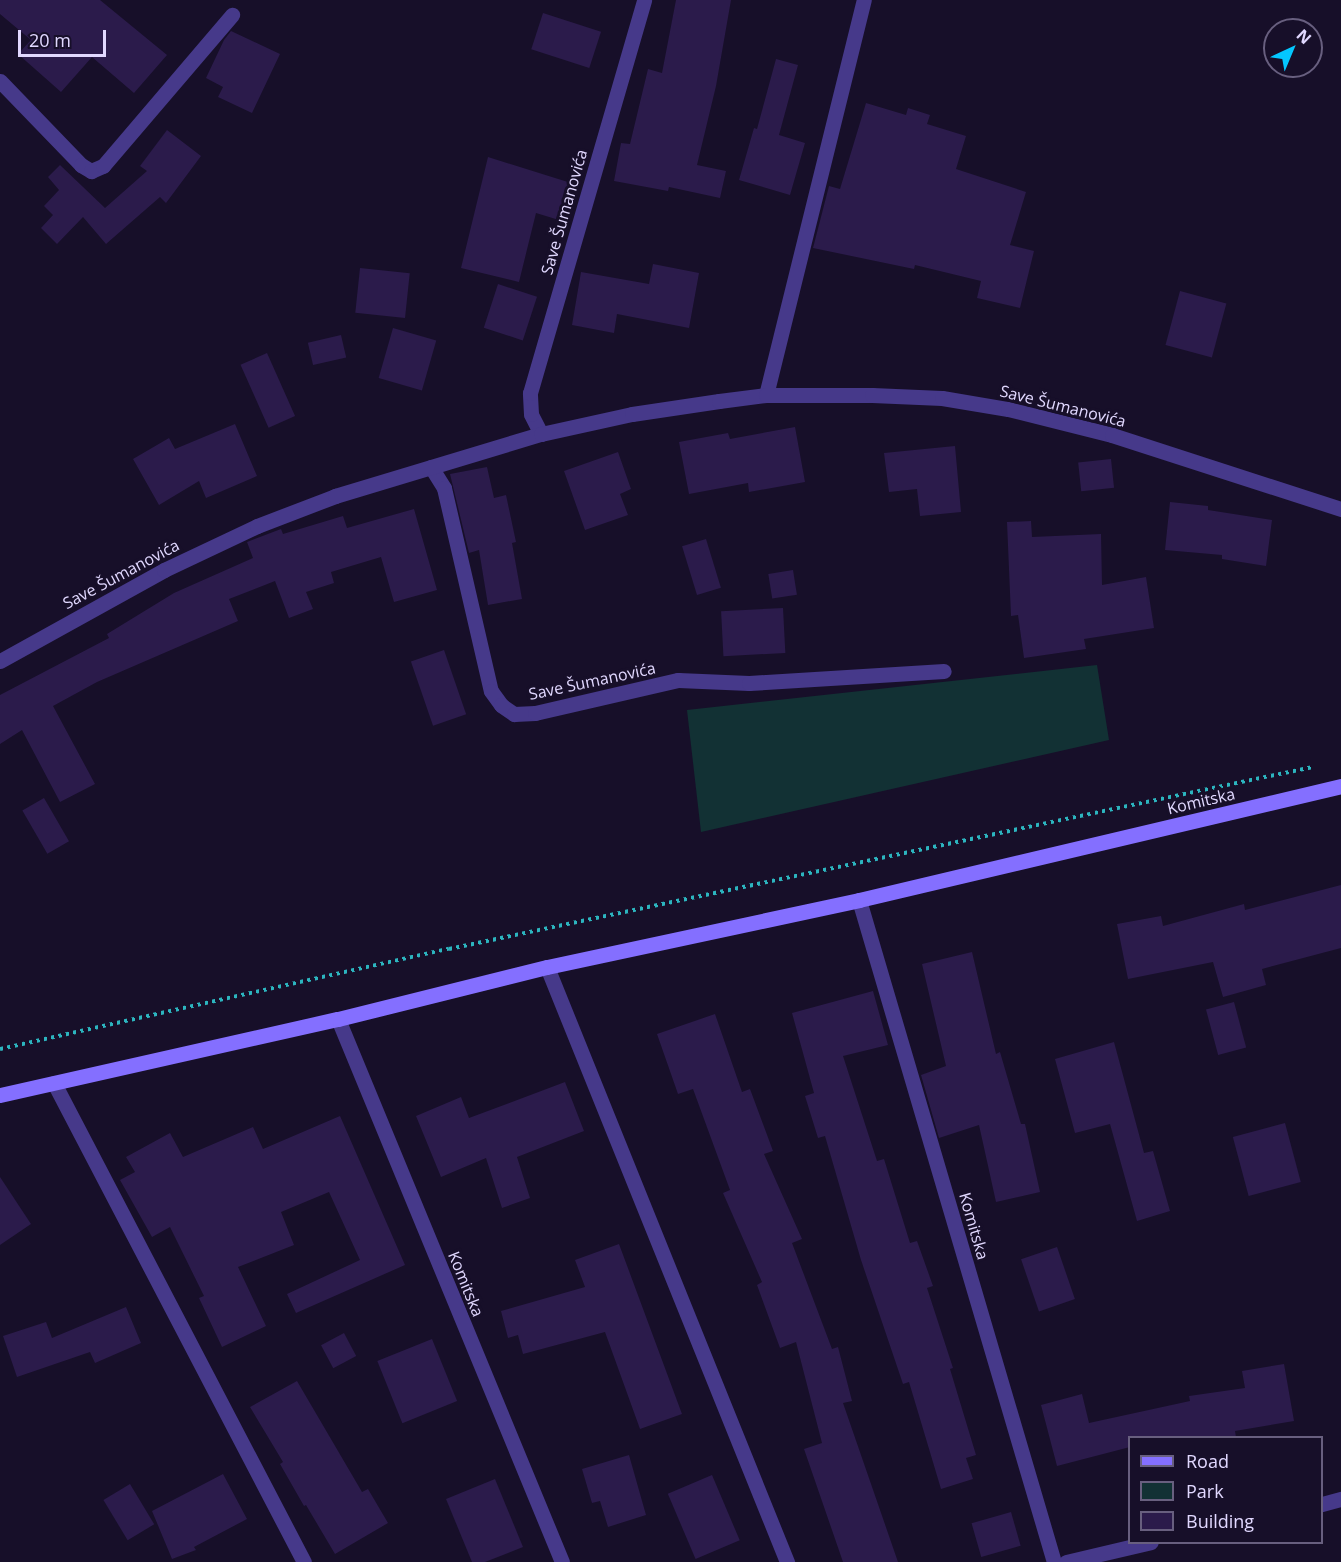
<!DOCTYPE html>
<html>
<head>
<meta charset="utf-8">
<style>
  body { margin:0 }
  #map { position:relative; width:1341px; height:1562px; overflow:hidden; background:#170f29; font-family:"Open Sans",sans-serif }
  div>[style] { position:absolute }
  .green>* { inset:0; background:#123134 }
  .building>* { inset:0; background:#2b1b4b; transform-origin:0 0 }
  .path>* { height:4px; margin-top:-2px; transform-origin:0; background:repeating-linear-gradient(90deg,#2cb5bf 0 3px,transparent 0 7.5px) }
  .minor>* { height:15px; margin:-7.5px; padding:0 7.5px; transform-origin:7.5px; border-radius:7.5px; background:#46398a }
  .secondary>* { height:15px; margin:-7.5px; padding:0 7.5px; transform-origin:7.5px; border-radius:7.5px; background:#846fff }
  span { translate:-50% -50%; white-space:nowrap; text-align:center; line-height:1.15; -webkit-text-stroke:6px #170f29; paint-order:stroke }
  .street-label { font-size:16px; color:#e1d8ff }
  .legend { position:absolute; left:1128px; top:1436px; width:195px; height:108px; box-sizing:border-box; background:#170f29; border:2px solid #685f7f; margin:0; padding:8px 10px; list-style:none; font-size:18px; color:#e1d8ff }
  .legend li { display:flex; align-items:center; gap:12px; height:30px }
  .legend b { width:30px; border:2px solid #685f7f }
  .north { position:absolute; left:1263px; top:18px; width:60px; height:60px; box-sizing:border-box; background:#170f29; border:2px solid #685f7f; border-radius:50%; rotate:44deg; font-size:16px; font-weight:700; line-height:24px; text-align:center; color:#e1d8ff }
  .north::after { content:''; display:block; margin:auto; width:21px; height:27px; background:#04c7ff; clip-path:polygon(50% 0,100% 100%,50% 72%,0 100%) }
  .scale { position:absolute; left:18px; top:30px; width:88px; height:27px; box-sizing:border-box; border:3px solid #e1d8ff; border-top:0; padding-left:8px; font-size:18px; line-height:21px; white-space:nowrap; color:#e1d8ff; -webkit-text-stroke:4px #170f29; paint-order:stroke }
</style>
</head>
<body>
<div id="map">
  <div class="green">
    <div style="clip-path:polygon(1097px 665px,1109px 740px,701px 832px,687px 710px)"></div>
  </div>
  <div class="building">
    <div style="clip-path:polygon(0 0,100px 0,167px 55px,134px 93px,92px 57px,61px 92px,18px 54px,31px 40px,0 14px)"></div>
    <div style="clip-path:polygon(676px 0,731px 0,716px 86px,697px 165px,726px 171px,720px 198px,669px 187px,668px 191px,614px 181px,621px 143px,630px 144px,648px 69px,662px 73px)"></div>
    <div style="left:543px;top:13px;width:61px;height:38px;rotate:18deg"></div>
    <div style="clip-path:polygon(231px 31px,280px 54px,252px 113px,218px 97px,223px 87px,206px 78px,224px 40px)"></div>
    <div style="clip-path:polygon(776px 59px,798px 65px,779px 135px,805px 143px,790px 195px,739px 180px,754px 128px,757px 129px)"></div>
    <div style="clip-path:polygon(866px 103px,906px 115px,908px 108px,930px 115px,927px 124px,966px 136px,956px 169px,1026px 192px,1010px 245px,1034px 251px,1020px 308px,977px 298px,981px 281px,915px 265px,914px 269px,813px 248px,829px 186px,840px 189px)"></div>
    <div style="clip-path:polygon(167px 130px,201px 156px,166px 203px,160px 197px,106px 244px,83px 217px,57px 244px,41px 228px,53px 215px,44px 206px,59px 190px,48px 177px,60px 165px,105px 208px,147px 171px,140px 166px)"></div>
    <div style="clip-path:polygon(488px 157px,571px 183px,559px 220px,536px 213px,519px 282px,461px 268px)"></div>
    <div style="clip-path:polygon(653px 264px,699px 273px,689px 328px,617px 314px,614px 333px,572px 325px,581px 272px,649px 284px)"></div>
    <div style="left:360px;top:268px;width:50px;height:45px;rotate:6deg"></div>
    <div style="left:498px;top:284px;width:41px;height:46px;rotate:18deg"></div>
    <div style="left:1180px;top:291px;width:48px;height:56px;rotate:15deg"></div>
    <div style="left:393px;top:328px;width:45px;height:52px;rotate:16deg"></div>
    <div style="left:341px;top:335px;width:23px;height:34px;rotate:77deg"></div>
    <div style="left:267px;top:353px;width:69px;height:29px;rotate:66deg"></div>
    <div style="clip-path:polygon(235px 424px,257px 476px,206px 498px,199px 481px,159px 505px,133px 459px,169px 438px,175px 449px)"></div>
    <div style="clip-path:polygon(795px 427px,805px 482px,749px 492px,748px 483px,689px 494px,679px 442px,728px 433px,730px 439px)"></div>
    <div style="clip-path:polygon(955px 446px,961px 512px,920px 516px,917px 489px,889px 492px,884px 453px)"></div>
    <div style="clip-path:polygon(618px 452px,631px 489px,620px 494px,628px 515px,585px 530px,564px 471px)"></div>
    <div style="left:1111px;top:459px;width:29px;height:33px;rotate:84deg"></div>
    <div style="clip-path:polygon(487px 467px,494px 498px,506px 495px,516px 542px,512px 543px,522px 599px,488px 605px,479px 550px,469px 553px,450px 474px)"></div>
    <div style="clip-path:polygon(1170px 502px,1208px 506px,1208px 510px,1272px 520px,1266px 566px,1222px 559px,1222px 555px,1165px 550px)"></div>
    <div style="clip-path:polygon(414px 509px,437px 590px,394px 602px,381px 557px,331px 572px,334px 583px,306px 592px,313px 609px,289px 618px,275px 581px,229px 599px,238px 621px,97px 682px,53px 706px,95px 784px,60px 802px,22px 730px,0 744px,0 695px,109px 638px,107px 634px,174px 593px,253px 558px,247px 542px,281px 529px,283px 534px,343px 516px,347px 528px)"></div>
    <div style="clip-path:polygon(1031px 521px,1032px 537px,1101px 534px,1102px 585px,1146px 577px,1154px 628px,1084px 639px,1086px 649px,1024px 658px,1018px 615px,1011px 616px,1007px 522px)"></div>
    <div style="left:706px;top:539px;width:51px;height:25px;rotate:73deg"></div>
    <div style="left:793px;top:570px;width:25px;height:25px;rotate:81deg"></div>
    <div style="left:783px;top:608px;width:45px;height:62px;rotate:87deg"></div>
    <div style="left:444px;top:650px;width:68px;height:35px;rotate:71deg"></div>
    <div style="left:44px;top:798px;width:50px;height:25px;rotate:60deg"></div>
    <div style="clip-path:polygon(1341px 885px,1341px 948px,1262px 969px,1266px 985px,1223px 997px,1213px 962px,1128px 979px,1117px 924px,1161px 916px,1163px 926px,1244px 904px,1245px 910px)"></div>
    <div style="clip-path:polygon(972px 952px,996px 1054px,1000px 1052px,1021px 1124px,1025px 1124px,1040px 1192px,996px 1202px,979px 1125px,939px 1138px,921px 1075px,946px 1066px,922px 964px)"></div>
    <div style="clip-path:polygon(873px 991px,888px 1045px,843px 1056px,877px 1161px,884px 1159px,910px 1243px,917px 1241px,933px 1286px,927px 1288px,953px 1368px,950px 1369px,976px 1455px,966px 1458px,973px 1479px,941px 1489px,909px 1382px,903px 1384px,861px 1260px,825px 1136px,818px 1138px,805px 1096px,814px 1093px,792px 1013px)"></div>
    <div style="left:1234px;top:1002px;width:47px;height:29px;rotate:75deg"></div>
    <div style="clip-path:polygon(715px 1014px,742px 1092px,750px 1089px,773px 1151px,764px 1154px,802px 1239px,792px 1243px,832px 1349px,838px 1347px,852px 1401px,843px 1403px,898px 1562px,843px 1562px,804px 1449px,822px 1443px,796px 1342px,780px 1348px,757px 1285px,762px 1282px,723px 1193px,730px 1190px,693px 1089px,678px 1094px,657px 1034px)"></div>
    <div style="clip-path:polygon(1114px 1042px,1144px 1153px,1153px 1151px,1170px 1211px,1137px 1221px,1110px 1124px,1075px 1133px,1055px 1059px)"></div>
    <div style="clip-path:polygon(565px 1082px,584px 1131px,517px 1157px,530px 1198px,502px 1208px,486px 1158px,441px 1177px,416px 1116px,461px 1097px,469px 1118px)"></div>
    <div style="clip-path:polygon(340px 1116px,405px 1265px,296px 1313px,287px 1294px,360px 1260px,329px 1192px,281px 1212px,294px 1245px,238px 1267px,266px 1326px,222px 1347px,199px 1298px,204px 1296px,170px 1227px,152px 1237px,120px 1180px,135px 1172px,126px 1157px,170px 1133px,183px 1157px,253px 1127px,263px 1149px)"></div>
    <div style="left:1285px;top:1123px;width:61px;height:54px;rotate:75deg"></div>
    <div style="clip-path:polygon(0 1177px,31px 1224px,0 1245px)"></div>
    <div style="clip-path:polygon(619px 1244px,682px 1414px,640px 1429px,605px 1332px,523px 1354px,518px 1335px,508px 1338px,501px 1311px,585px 1287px,575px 1260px)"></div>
    <div style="left:1057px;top:1247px;width:55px;height:38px;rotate:71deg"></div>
    <div style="clip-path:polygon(126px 1307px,141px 1343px,95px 1363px,90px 1352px,17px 1377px,3px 1336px,46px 1322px,52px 1338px)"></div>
    <div style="left:344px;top:1333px;width:26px;height:26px;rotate:62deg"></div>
    <div style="left:432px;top:1339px;width:67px;height:59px;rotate:68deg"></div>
    <div style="clip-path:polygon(1284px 1364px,1294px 1421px,1235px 1431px,1236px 1437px,1130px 1437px,1130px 1447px,1057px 1466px,1041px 1405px,1082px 1394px,1089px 1423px,1190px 1401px,1189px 1396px,1245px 1388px,1242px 1371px)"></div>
    <div style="clip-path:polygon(297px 1381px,362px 1492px,368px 1489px,388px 1523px,335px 1554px,306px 1505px,304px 1506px,280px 1464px,283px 1462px,250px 1407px)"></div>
    <div style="clip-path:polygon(629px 1455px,646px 1515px,608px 1527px,600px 1501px,592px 1503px,582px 1469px)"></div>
    <div style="clip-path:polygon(223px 1474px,247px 1519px,194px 1547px,196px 1550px,172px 1559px,152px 1511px)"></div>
    <div style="left:712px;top:1475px;width:71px;height:48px;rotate:67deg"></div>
    <div style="clip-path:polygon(495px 1479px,523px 1547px,485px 1562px,472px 1562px,446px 1499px)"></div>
    <div style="left:130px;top:1484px;width:47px;height:31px;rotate:59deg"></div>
    <div style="left:1011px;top:1512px;width:35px;height:41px;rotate:74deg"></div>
  </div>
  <div class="path">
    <div style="left:0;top:1049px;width:460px;rotate:-12.6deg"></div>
    <div style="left:449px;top:949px;width:883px;rotate:-11.9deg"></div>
  </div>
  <div class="minor">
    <div style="left:0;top:81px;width:117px;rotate:46deg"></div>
    <div style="left:81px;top:165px;width:12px;rotate:31deg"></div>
    <div style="left:91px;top:171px;width:13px;rotate:-23deg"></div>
    <div style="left:103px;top:166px;width:199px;rotate:-49.5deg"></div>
    <div style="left:766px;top:395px;width:407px;rotate:-76.1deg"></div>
    <div style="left:541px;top:434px;width:22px;rotate:-117deg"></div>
    <div style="left:531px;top:414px;width:21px;rotate:-93deg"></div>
    <div style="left:530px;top:393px;width:409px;rotate:-73.8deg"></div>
    <div style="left:431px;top:467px;width:25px;rotate:58deg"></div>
    <div style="left:444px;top:488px;width:208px;rotate:77deg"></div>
    <div style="left:491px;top:691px;width:17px;rotate:54deg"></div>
    <div style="left:501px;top:705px;width:16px;rotate:35deg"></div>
    <div style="left:514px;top:714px;width:21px;rotate:-3deg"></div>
    <div style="left:535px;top:713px;width:147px;rotate:-13deg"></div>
    <div style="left:678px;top:680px;width:71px;rotate:2.4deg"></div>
    <div style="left:749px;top:683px;width:195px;rotate:-3.5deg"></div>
    <div style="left:0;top:661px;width:188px;rotate:-29deg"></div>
    <div style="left:164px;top:570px;width:103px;rotate:-25.3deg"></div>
    <div style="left:257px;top:526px;width:84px;rotate:-21deg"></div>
    <div style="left:335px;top:496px;width:215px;rotate:-16.8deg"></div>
    <div style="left:541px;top:434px;width:93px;rotate:-12.4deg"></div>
    <div style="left:632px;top:414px;width:88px;rotate:-8.5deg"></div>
    <div style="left:719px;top:401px;width:47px;rotate:-7.3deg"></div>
    <div style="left:766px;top:395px;width:106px"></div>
    <div style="left:872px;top:395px;width:70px;rotate:2.5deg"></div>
    <div style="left:942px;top:398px;width:67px;rotate:9.5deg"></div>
    <div style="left:1008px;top:409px;width:107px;rotate:14deg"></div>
    <div style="left:1112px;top:435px;width:241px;rotate:17.9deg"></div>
    <div style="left:859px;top:900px;width:690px;rotate:73.59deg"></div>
    <div style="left:547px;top:967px;width:642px;rotate:68.03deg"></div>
    <div style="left:338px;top:1019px;width:587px;rotate:67.58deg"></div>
    <div style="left:54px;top:1083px;width:540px;rotate:62.44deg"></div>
    <div style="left:1322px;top:1504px;width:20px;rotate:-15deg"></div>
    <div style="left:1066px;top:1562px;width:87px;rotate:-13.2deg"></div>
  </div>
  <div class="secondary">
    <div style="left:0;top:1095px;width:346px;rotate:-12.7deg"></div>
    <div style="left:338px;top:1019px;width:215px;rotate:-14deg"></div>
    <div style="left:547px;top:967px;width:319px;rotate:-12.1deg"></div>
    <div style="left:859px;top:900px;width:495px;rotate:-13.3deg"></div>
  </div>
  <div class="street-label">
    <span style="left:564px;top:212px;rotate:-74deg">Save Šumanovića</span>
    <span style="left:1063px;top:406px;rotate:14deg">Save Šumanovića</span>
    <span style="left:121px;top:574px;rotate:-28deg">Save Šumanovića</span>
    <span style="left:592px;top:681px;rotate:-12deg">Save Šumanovića</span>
    <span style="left:1201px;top:801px;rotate:-13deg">Komitska</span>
    <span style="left:974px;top:1226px;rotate:74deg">Komitska</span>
    <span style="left:466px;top:1284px;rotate:68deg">Komitska</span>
  </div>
  <ul class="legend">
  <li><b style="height:8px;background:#846fff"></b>Road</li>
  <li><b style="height:16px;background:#123134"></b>Park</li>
  <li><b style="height:16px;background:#2b1b4b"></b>Building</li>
  </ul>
  <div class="north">N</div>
  <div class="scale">20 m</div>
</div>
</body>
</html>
